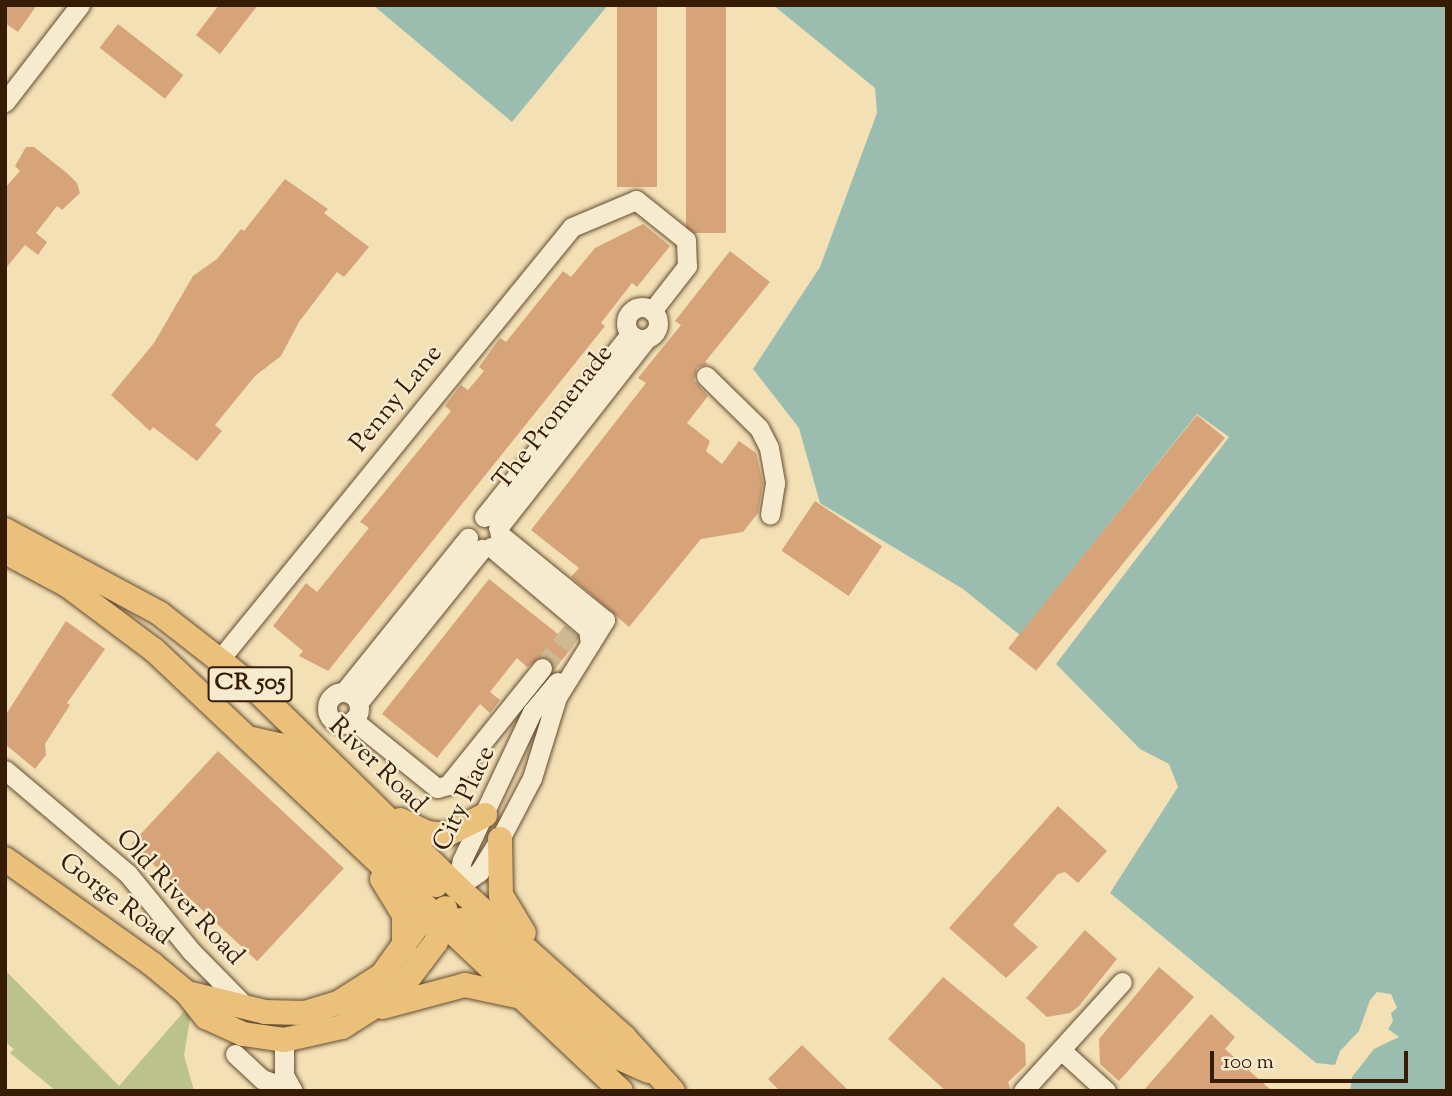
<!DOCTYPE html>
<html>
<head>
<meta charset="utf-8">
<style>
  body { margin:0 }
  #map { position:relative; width:1452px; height:1096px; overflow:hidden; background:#f3e0b5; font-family:"Sorts Mill Goudy",serif }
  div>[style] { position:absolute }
  .green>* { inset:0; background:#bcc28c }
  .water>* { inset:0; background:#9bbdb0 }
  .building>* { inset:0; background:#d7a47a; transform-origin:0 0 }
  .minor-tunnel>* { height:19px; margin-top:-9.5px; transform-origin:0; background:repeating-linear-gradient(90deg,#cdb992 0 19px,transparent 0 29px) }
  .roads { filter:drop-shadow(0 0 2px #654c31) drop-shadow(0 0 2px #654c31) }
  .minor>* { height:19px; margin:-9.5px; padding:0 9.5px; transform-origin:9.5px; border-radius:9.5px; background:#f7ebcf }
  .minor>.ring { margin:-9.5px; padding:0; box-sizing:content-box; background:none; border:19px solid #f7ebcf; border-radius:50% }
  .major>* { height:24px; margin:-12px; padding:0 12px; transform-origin:12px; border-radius:12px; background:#eac07a }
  span { translate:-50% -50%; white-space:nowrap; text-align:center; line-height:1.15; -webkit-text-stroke:5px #f7ebcf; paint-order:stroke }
  .shield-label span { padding:2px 5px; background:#f7ebcf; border:2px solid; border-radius:5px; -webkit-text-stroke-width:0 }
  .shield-label { font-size:24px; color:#361b05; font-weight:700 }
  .street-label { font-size:26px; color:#361b05 }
  .frame { position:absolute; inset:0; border:7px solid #361b05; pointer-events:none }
  .scale { position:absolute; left:1210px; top:1051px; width:198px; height:32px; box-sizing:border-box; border:4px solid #361b05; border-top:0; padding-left:9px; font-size:21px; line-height:24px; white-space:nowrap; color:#361b05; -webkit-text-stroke:5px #f7ebcf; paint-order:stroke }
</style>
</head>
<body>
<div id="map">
  <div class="green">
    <div style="clip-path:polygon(5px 970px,119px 1086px,193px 1001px,184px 1055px,194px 1091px,56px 1091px,10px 1053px,14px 1049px,5px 1042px)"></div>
  </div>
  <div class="water">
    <div style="clip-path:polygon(373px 5px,608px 5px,512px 122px)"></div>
    <div style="clip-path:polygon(773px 5px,1447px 5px,1447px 1091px,1350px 1091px,1352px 1077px,1374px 1049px,1399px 1037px,1388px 1029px,1393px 1021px,1391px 1013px,1397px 1008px,1391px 994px,1377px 992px,1370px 1000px,1359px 1031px,1340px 1051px,1335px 1065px,1316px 1063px,1110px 893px,1178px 787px,1169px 764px,1140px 749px,1056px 664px,1229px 437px,1197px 414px,1020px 635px,963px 589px,820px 503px,799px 428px,753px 369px,820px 267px,877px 113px,875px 88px)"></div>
  </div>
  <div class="building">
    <div style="clip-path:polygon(5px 5px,37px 5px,18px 32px,5px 23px)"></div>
    <div style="clip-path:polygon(219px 5px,258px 5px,220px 54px,196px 35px)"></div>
    <div style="left:617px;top:5px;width:40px;height:182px"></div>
    <div style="left:686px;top:5px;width:40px;height:228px"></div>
    <div style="left:118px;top:24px;width:83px;height:30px;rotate:38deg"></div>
    <div style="clip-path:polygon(26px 147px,34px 147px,67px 173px,77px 183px,80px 193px,62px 210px,57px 206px,36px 233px,47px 242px,38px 255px,25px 245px,5px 269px,5px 188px,20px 171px,15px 166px)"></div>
    <div style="clip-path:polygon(285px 179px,328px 209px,324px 213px,369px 247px,344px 277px,337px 272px,299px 322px,281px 356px,255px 376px,215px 425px,222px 431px,197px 461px,153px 427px,150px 431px,111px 395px,154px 343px,193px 276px,217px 259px,241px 229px,244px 231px)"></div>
    <div style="clip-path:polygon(643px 224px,670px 246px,637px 287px,632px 283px,601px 323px,605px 326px,328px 671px,299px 656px,303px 651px,273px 626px,306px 583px,317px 592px,369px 528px,360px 522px,451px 411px,445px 406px,461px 385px,468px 390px,484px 371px,479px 367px,500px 338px,506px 342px,563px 271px,571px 277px,595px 248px)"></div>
    <div style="clip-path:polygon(730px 251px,770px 282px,705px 362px,708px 364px,697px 368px,694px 380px,708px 396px,687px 423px,710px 441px,706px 451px,722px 464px,739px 441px,756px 453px,763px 483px,758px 513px,743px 532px,701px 539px,629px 627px,571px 577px,579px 568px,531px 530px,646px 383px,638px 378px,681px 325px,675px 321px)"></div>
    <div style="left:1197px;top:415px;width:36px;height:300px;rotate:39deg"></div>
    <div style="left:815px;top:501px;width:81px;height:60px;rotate:34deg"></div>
    <div style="clip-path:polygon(489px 579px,573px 646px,554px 670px,545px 656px,527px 667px,517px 658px,490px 692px,500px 700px,490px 713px,480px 704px,437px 758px,382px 714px)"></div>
    <div style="clip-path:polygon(66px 621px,105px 649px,67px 703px,70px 705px,45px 744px,46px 755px,35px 769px,5px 744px,5px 716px)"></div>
    <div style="left:218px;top:751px;width:172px;height:127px;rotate:43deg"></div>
    <div style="clip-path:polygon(1058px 806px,1107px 851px,1078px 883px,1065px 872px,1058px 874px,1013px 925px,1038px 947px,1006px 978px,949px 928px)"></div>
    <div style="clip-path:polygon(1085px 930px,1117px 959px,1079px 1006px,1070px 1013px,1047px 1017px,1026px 998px)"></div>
    <div style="clip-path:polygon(1159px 967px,1194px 997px,1119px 1081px,1100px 1064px,1099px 1039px)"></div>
    <div style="clip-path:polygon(943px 977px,1025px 1044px,1026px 1065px,1008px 1082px,1011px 1091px,946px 1091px,888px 1039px)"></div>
    <div style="clip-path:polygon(1211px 1014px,1235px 1037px,1225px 1049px,1272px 1091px,1143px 1091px)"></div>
    <div style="clip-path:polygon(802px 1045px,849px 1091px,780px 1091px,768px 1079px)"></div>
  </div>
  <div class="minor-tunnel">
    <div style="left:542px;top:668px;width:76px;rotate:-50.9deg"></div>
  </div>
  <div class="roads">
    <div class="minor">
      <div style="left:5px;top:102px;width:123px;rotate:-52.3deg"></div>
      <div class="ring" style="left:626px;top:307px;width:13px;height:13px"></div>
      <div style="left:706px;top:376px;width:74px;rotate:44.5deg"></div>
      <div style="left:759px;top:428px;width:22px;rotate:63deg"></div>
      <div style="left:769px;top:448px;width:36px;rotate:80deg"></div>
      <div style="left:775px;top:483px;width:32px;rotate:99deg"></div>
      <div style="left:484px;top:517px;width:234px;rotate:-51.4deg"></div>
      <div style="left:498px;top:528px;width:241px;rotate:-51.9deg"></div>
      <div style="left:491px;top:547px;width:127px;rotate:40.2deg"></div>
      <div style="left:588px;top:629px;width:15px;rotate:82deg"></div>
      <div style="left:220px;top:659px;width:557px;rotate:-50.83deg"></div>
      <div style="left:572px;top:227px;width:69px;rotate:-22.9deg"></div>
      <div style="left:636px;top:200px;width:64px;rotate:38.7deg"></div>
      <div style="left:686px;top:240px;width:26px;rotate:88deg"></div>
      <div style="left:687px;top:266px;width:57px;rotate:127.9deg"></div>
      <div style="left:344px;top:692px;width:198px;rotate:-51.2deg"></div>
      <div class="ring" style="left:327px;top:692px;width:13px;height:13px"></div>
      <div style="left:358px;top:703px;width:198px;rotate:-51.2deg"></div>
      <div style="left:353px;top:720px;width:108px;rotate:39deg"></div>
      <div style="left:437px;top:788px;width:11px;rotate:-15deg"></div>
      <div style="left:448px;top:785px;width:150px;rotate:-51.2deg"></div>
      <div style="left:5px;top:770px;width:161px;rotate:40.2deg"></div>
      <div style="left:128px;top:874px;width:99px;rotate:50.7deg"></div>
      <div style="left:191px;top:951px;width:81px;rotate:45.5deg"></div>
      <div style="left:457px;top:887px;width:27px;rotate:-34deg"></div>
      <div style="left:479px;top:872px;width:39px;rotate:-58deg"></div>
      <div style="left:500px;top:839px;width:69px;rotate:-62.3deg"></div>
      <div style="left:532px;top:778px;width:85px;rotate:-72.8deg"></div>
      <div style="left:557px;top:697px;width:91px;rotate:-58.1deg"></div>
      <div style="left:605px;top:620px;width:136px;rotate:-140.9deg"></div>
      <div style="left:457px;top:887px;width:27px;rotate:-80deg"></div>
      <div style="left:462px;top:860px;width:164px;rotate:-64.7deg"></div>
      <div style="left:532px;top:712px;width:39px;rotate:-50deg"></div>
      <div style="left:284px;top:1040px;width:35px;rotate:90deg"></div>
      <div style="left:284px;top:1075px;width:18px;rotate:61deg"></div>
      <div style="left:1061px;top:1050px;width:61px;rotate:42.3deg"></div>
      <div style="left:235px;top:1054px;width:37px;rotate:43deg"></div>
      <div style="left:262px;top:1079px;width:29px;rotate:20deg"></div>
      <div style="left:1023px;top:1091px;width:147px;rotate:-47.8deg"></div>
    </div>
    <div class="major">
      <div style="left:5px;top:530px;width:175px;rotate:28.3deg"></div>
      <div style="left:159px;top:613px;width:115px;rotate:38deg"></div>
      <div style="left:250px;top:684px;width:290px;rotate:44.4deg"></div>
      <div style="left:457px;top:887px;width:224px;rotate:41.9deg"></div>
      <div style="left:624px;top:1037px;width:73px;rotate:47.8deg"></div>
      <div style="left:5px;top:552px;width:70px;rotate:28deg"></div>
      <div style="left:67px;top:585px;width:109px;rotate:36.8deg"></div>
      <div style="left:154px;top:650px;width:642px;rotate:43.36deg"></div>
      <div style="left:252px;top:739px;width:28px;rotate:13deg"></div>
      <div style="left:279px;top:745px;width:19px;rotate:36deg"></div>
      <div style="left:294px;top:756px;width:192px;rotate:42.3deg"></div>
      <div style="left:400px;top:820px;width:31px;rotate:25deg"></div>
      <div style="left:428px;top:833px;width:18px;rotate:6deg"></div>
      <div style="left:446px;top:835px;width:44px;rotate:-27.1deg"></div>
      <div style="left:500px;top:839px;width:56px;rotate:89deg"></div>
      <div style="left:501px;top:895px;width:44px;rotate:58.8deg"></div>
      <div style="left:5px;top:859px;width:181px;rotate:35.5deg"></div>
      <div style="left:152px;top:964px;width:45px;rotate:39.6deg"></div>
      <div style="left:187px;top:993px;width:31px;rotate:52deg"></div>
      <div style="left:206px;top:1017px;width:41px;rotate:24.7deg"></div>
      <div style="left:243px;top:1034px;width:41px;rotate:8.3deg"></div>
      <div style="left:284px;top:1040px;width:59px;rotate:-12.6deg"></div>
      <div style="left:342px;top:1027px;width:67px;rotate:-32.3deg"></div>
      <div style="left:399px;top:991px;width:61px;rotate:-52.9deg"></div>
      <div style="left:436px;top:942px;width:35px;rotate:-75deg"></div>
      <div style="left:382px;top:879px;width:42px;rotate:58.6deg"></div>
      <div style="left:404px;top:915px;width:32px;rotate:90deg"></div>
      <div style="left:187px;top:993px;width:80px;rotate:13.7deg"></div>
      <div style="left:265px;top:1012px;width:40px;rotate:1.4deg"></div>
      <div style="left:305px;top:1013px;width:34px;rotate:-17deg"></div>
      <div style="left:338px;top:1003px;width:52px;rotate:-32.5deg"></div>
      <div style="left:382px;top:975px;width:65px;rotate:-54.4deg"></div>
      <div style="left:420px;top:922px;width:46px;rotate:-2.5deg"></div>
      <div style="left:466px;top:920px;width:11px;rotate:27deg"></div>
      <div style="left:476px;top:925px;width:191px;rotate:43.3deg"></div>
      <div style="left:615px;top:1056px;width:37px;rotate:24deg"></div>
      <div style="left:383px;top:1007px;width:85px;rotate:-15deg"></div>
      <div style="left:465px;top:985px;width:53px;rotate:11.9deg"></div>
    </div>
  </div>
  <div class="shield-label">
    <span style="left:250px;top:684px">CR 505</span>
  </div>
  <div class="street-label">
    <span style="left:397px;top:399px;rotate:-51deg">Penny Lane</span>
    <span style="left:554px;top:418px;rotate:-52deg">The Promenade</span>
    <span style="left:377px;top:766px;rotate:44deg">River Road</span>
    <span style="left:465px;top:799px;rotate:-65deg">City Place</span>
    <span style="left:179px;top:898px;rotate:47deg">Old River Road</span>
    <span style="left:115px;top:900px;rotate:37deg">Gorge Road</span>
  </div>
  <div class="frame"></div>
  <div class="scale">100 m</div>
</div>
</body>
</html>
